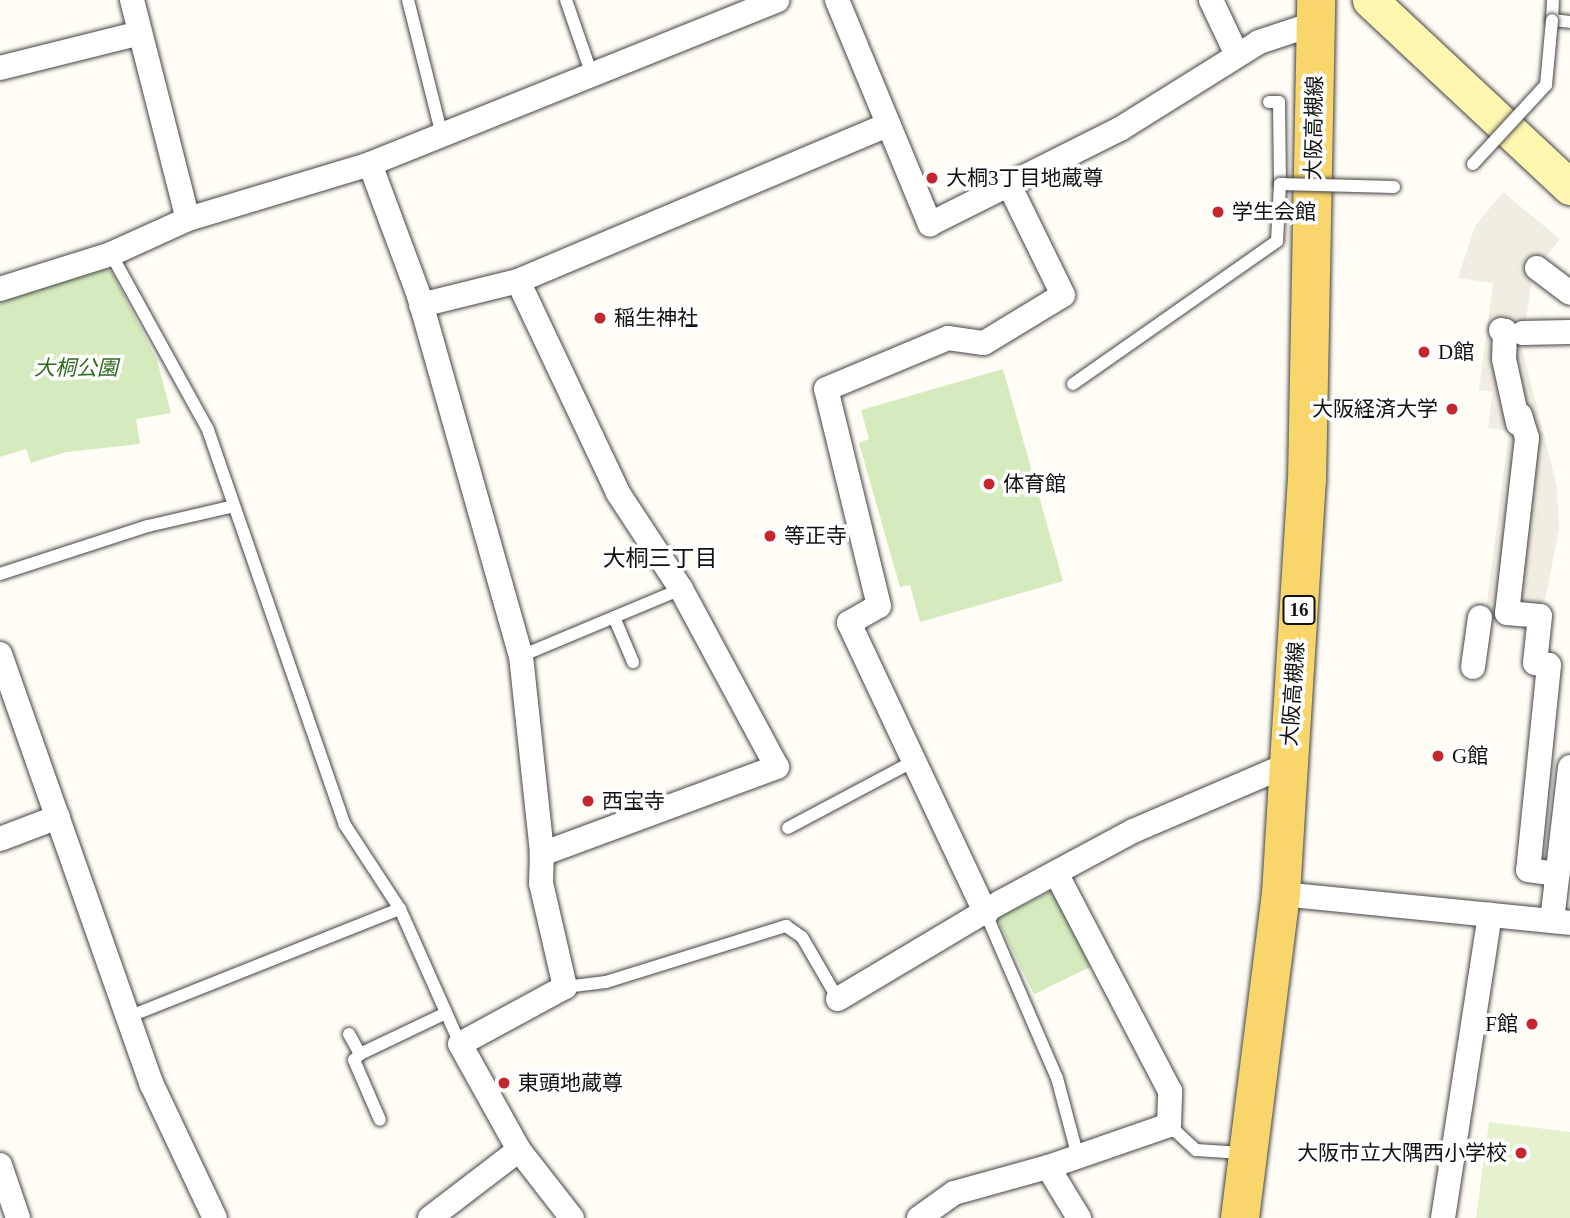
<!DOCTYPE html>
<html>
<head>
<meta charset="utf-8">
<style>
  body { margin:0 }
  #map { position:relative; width:1570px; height:1218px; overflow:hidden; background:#fffdf5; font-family:"Times New Roman","Noto Sans JP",serif }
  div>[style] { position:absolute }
  .green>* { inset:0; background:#d5ebbd; transform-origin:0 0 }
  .pitch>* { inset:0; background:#e6f2cf }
  .plaza>* { inset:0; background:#f1ede2 }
  .roads { filter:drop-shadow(0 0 2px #444) drop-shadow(0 0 2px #444) }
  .lane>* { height:12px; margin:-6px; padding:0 6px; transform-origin:6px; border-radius:6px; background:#fff }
  .street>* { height:24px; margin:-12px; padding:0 12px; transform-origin:12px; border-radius:12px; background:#fff }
  .secondary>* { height:35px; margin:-17.5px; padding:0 17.5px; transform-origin:17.5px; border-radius:17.5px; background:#fff6b0 }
  .primary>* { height:38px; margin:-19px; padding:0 19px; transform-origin:19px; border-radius:19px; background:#f9d66b }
  .bridges { filter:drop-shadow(0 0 2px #444) drop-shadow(0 0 2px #444) }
  .lane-bridge>* { height:12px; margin:-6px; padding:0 6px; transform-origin:6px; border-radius:6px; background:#fff }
  .dots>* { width:19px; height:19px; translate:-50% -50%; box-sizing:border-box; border:4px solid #fff; border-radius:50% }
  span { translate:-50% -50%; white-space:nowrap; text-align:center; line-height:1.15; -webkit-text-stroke:7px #fff; paint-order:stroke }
  .shield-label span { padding:2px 5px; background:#fff; border:2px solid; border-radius:5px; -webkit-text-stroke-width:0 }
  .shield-label { font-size:19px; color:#111; font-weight:700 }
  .street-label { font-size:21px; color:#111 }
  .poi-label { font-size:21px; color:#111 }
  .left { translate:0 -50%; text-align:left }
  .right { translate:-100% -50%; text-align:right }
  .park-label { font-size:21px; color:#2f6b1f; font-style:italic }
  .neighbourhood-label { font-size:23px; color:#111 }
</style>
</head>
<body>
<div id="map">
  <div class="green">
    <div style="clip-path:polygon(99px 266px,112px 272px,157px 360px,171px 413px,136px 419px,140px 444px,66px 452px,31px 463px,26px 449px,0 457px,0 300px)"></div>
    <div style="clip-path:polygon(1003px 369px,1063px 581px,920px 622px,910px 585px,900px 587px,859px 443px,869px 439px,861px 410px)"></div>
    <div style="left:1056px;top:889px;width:85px;height:66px;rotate:64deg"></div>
  </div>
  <div class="pitch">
    <div style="clip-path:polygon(1489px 1122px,1570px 1132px,1570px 1218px,1476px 1218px)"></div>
  </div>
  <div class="plaza">
    <div style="clip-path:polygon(1503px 192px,1560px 239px,1537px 268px,1531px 285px,1522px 348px,1557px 487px,1559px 529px,1546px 596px,1533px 624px,1485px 618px,1509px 431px,1488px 428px,1493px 392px,1479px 390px,1493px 283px,1458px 278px,1475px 226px)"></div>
  </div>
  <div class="roads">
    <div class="lane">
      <div style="left:408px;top:0;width:139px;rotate:75.9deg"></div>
      <div style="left:566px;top:0;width:79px;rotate:70.9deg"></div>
      <div style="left:1553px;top:0;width:20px;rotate:93deg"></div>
      <div style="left:1552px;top:20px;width:18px;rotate:6deg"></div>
      <div style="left:1269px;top:102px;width:10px"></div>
      <div style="left:1279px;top:102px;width:82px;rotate:89.3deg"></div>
      <div style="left:111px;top:254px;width:201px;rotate:61.1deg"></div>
      <div style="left:208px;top:430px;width:418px;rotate:70.9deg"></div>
      <div style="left:345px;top:825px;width:100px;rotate:56.8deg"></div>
      <div style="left:400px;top:909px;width:148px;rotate:66deg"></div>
      <div style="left:0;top:574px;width:156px;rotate:-18deg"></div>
      <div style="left:148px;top:526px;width:88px;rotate:-13.1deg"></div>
      <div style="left:614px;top:617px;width:49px;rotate:67.1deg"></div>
      <div style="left:521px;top:656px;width:173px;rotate:-22.7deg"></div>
      <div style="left:788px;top:828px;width:143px;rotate:-28deg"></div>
      <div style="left:986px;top:914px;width:179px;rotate:66.6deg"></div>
      <div style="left:1057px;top:1078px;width:82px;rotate:75.1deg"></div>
      <div style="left:565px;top:987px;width:41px;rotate:-7deg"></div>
      <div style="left:606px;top:982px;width:189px;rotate:-17.3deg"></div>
      <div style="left:786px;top:926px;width:19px;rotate:35deg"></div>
      <div style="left:802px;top:937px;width:72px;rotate:59.9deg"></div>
      <div style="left:128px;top:1017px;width:293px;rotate:-21.7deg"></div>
      <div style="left:349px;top:1034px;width:23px;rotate:61deg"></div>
      <div style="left:360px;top:1054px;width:95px;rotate:-25.5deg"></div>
      <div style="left:360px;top:1054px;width:8px;rotate:135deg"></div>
      <div style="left:354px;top:1060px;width:65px;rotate:66.6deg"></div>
      <div style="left:1169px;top:1125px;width:37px;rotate:43deg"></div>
      <div style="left:1196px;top:1150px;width:47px;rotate:3.7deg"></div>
    </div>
    <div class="street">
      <div style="left:132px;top:0;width:226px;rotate:75.7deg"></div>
      <div style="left:837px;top:0;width:243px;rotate:67.5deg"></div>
      <div style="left:930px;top:224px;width:212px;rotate:-26.6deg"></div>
      <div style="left:1120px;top:129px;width:164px;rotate:-32deg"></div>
      <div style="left:1259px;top:42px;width:60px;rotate:-18.4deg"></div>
      <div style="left:1211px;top:0;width:61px;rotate:64.7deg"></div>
      <div style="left:0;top:68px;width:144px;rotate:-14deg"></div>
      <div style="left:370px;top:164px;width:141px;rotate:69.6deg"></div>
      <div style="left:419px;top:296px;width:374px;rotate:74.2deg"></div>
      <div style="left:521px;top:656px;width:199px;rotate:83.9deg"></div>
      <div style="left:542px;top:854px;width:29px;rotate:92deg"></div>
      <div style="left:541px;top:883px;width:107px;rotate:77deg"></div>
      <div style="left:565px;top:987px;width:119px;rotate:151.5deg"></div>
      <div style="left:460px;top:1044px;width:121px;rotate:60.9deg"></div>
      <div style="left:519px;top:1150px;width:86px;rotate:52.1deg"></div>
      <div style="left:1537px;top:268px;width:41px;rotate:37.1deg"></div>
      <div style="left:518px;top:281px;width:234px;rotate:64.7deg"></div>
      <div style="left:618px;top:493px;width:115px;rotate:56.7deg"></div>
      <div style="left:681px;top:589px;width:202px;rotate:61.7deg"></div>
      <div style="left:777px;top:767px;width:251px;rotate:159.7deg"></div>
      <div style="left:0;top:289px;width:116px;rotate:-17.5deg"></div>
      <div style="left:111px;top:254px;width:85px;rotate:-24.4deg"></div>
      <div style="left:188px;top:219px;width:190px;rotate:-16.8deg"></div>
      <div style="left:370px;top:164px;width:439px;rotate:-21.9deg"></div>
      <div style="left:421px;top:305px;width:100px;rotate:-13.9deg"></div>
      <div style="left:518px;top:281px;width:402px;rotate:-22.9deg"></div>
      <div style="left:1501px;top:330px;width:4px;rotate:14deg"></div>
      <div style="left:1505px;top:331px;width:28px;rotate:92deg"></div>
      <div style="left:1504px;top:359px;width:66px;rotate:77.7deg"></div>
      <div style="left:1523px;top:333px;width:47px;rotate:-1.2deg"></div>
      <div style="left:1520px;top:415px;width:24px;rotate:73deg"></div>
      <div style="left:1527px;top:438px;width:176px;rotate:96.5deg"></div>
      <div style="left:1507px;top:613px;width:33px;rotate:5deg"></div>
      <div style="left:1540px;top:616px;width:47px;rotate:96.1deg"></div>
      <div style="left:1535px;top:663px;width:14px;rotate:8deg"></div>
      <div style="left:1549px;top:665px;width:206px;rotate:95.8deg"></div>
      <div style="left:1528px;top:870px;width:30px;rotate:8deg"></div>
      <div style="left:0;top:654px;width:457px;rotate:70.6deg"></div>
      <div style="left:152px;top:1085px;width:147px;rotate:64.7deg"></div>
      <div style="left:1473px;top:667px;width:50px;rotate:-82deg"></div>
      <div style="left:0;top:839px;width:62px;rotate:-20.8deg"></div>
      <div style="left:1281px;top:894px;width:290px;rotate:5.7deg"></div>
      <div style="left:986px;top:914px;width:322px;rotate:-115.2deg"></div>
      <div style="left:849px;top:623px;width:34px;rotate:-30deg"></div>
      <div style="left:879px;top:606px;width:223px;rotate:-103.7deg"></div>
      <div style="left:826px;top:389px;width:132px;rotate:-22.7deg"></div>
      <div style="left:948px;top:338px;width:36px;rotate:8deg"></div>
      <div style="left:984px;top:343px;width:92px;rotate:-31.3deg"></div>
      <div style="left:1063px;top:295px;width:123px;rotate:-116.1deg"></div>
      <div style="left:1552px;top:921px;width:155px;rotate:-83.3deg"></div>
      <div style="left:838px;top:999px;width:190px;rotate:-30.8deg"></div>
      <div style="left:1001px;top:902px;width:150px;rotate:-28.3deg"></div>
      <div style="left:1133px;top:831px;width:170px;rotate:-23.2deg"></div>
      <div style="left:0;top:1165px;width:56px;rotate:71.2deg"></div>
      <div style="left:1048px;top:1167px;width:60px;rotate:58.7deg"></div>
      <div style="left:430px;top:1218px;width:112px;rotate:-37.4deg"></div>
      <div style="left:919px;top:1218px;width:43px;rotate:-35.5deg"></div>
      <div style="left:954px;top:1193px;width:98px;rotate:-15.5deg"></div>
      <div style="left:1048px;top:1167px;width:128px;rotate:-19.1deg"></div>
      <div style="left:1169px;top:1125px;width:34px;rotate:-88deg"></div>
      <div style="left:1170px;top:1091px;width:246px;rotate:-117.6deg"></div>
      <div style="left:1443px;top:1218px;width:307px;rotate:-81.2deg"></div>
    </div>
    <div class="secondary">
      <div style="left:1370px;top:0;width:274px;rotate:43.1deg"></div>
    </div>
    <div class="primary">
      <div style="left:1240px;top:1218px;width:327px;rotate:-82.8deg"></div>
      <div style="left:1281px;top:894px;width:130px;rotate:-86.5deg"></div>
      <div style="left:1289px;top:764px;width:284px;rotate:-86.4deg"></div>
      <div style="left:1307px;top:481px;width:481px;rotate:-88.9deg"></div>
    </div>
  </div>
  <div class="bridges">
    <div class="lane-bridge">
      <div style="left:1473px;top:164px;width:108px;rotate:-47.3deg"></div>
      <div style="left:1546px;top:85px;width:65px;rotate:-84.7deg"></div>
      <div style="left:1073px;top:384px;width:249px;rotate:-35deg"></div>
      <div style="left:1277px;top:241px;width:57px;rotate:-87deg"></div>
      <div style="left:1280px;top:184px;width:114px;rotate:1.5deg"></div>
    </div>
  </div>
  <div class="dots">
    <div style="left:932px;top:178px;background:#c4262e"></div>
    <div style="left:1218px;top:212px;background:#c4262e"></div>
    <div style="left:600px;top:318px;background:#c4262e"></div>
    <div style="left:1424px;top:352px;background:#c4262e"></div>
    <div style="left:1452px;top:409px;background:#c4262e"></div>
    <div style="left:989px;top:484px;background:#c4262e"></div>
    <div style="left:770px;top:536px;background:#c4262e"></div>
    <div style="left:1438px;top:756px;background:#c4262e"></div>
    <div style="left:588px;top:801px;background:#c4262e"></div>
    <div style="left:1532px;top:1024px;background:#c4262e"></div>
    <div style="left:504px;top:1083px;background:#c4262e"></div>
    <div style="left:1521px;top:1153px;background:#c4262e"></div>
  </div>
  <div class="shield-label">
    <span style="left:1299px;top:610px">16</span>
  </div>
  <div class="street-label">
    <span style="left:1314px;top:128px;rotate:-89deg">大阪高槻線</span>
    <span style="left:1293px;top:694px;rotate:-86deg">大阪高槻線</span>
  </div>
  <div class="poi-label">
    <span class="left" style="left:946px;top:178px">大桐3丁目地蔵尊</span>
    <span class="left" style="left:1232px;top:212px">学生会館</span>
    <span class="left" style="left:614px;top:318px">稲生神社</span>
    <span class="left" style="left:1438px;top:352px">D館</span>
    <span class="right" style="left:1438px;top:409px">大阪経済大学</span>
    <span class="left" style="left:1003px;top:484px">体育館</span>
    <span class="left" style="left:784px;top:536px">等正寺</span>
    <span class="left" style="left:1452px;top:756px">G館</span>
    <span class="left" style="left:602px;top:801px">西宝寺</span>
    <span class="right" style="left:1518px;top:1024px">F館</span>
    <span class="left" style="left:518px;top:1083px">東頭地蔵尊</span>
    <span class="right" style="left:1507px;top:1153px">大阪市立大隅西小学校</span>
  </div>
  <div class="park-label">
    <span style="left:76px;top:368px">大桐公園</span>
  </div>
  <div class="neighbourhood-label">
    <span style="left:660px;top:559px">大桐三丁目</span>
  </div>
</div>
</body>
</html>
